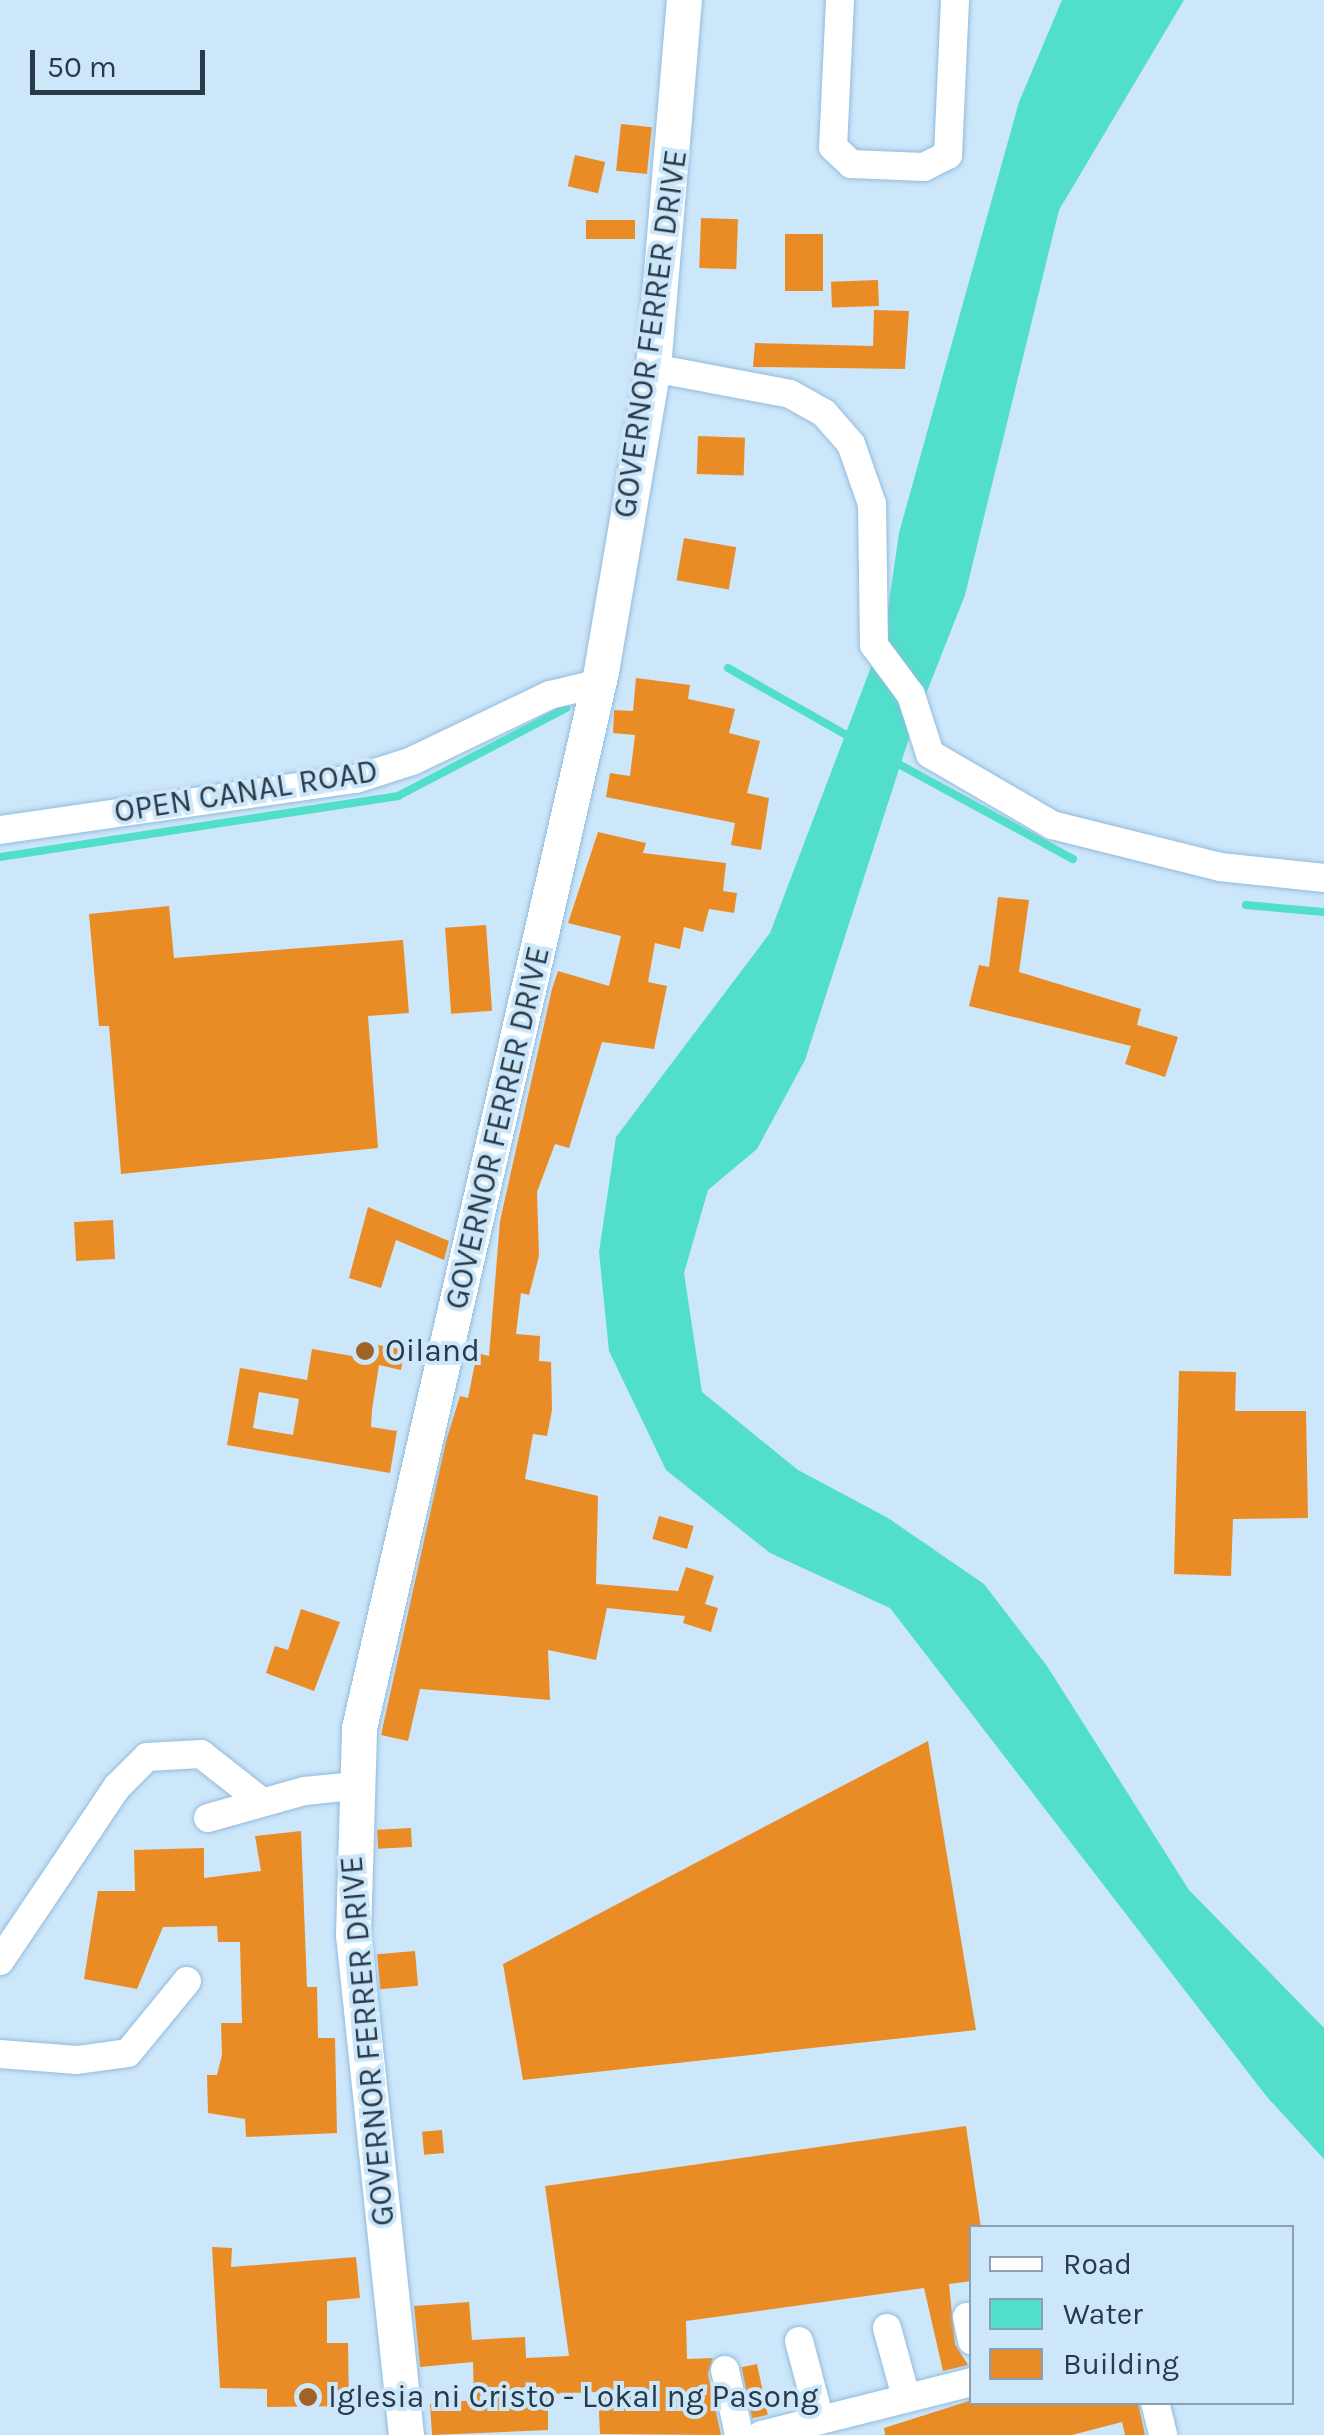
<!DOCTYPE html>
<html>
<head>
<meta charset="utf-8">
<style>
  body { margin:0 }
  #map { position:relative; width:1324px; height:2435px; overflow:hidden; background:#cce6fa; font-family:Karla,sans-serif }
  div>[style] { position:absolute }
  .water>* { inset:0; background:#51dfca }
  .stream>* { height:8px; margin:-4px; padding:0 4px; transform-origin:4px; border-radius:4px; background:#51dfca }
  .building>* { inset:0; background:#ea8c26; transform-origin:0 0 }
  .roads { filter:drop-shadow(0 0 2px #92bcdd) drop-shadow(0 0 2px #92bcdd) }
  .minor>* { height:28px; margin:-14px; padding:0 14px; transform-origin:14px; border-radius:14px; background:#fff }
  .major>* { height:35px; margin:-17.5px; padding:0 17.5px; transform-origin:17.5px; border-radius:17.5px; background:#fff }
  .dots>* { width:28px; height:28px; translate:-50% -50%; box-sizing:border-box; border:5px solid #cce6fa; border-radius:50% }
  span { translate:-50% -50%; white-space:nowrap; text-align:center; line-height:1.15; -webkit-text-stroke:8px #cce6fa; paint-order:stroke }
  .street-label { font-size:32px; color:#293a48 }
  .poi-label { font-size:32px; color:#293a48 }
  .left { translate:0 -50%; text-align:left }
  .legend { position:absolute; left:969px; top:2225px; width:325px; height:180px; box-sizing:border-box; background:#cce6fa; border:2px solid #8ba1b3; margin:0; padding:12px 18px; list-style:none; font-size:30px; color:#293a48 }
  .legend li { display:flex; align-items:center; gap:20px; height:50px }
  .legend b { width:50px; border:2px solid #8ba1b3 }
  .scale { position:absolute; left:30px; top:50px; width:175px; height:45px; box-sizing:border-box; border:5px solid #293a48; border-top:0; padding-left:12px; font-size:30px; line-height:35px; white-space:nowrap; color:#293a48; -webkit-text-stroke:8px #cce6fa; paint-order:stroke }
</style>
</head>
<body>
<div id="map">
  <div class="water">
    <div style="clip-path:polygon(1062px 0,1184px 0,1059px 210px,965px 595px,911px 732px,805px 1060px,757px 1149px,708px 1190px,684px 1273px,702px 1392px,798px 1470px,888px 1518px,984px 1584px,1047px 1666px,1189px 1890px,1324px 2028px,1324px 2159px,1267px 2097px,890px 1608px,770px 1553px,666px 1470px,609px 1351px,599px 1252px,616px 1137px,770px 933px,885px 630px,899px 533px,1019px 102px)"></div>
  </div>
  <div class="stream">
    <div style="left:728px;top:668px;width:140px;rotate:29.5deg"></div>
    <div style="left:893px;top:761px;width:205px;rotate:28.6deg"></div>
    <div style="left:0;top:857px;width:403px;rotate:-8.7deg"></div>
    <div style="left:398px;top:796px;width:190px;rotate:-27.6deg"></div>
    <div style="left:1246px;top:905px;width:78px;rotate:5.1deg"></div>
  </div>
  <div class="building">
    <div style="left:621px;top:124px;width:31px;height:47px;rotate:6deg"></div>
    <div style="left:575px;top:155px;width:31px;height:32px;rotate:13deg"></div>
    <div style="left:701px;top:218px;width:37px;height:50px;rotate:2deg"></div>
    <div style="left:586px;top:220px;width:49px;height:19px"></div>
    <div style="left:785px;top:234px;width:38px;height:57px"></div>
    <div style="left:878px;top:280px;width:26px;height:47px;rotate:88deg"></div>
    <div style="clip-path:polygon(874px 310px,909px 311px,905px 369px,753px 367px,755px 343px,873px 346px)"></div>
    <div style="left:698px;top:436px;width:47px;height:38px;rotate:2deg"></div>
    <div style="left:684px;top:538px;width:53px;height:43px;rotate:10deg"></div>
    <div style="clip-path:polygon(636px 678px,690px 685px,688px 699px,735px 709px,729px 733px,760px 741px,747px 793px,769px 798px,761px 850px,731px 845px,735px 823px,606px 797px,610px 773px,630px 776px,635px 735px,613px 733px,614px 710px,633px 711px)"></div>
    <div style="clip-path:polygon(598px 832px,646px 843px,643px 853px,726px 863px,723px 891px,737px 893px,734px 913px,709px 909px,703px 932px,684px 927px,680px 949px,655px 943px,648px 982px,667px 986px,654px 1049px,602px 1042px,569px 1148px,555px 1144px,537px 1192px,539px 1256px,529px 1295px,521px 1293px,516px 1334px,540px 1336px,539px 1361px,551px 1362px,552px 1410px,547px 1436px,533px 1434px,525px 1479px,598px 1496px,596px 1584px,678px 1591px,686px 1567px,714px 1576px,705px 1604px,718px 1608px,711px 1632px,683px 1623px,685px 1616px,607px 1608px,596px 1660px,548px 1650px,550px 1700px,420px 1689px,408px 1741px,381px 1735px,446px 1441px,460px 1396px,468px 1398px,477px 1353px,489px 1356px,500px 1221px,552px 989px,558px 971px,609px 986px,621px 936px,568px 923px)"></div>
    <div style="clip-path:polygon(998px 897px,1029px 900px,1019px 972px,1141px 1009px,1137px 1025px,1178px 1037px,1165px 1077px,1125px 1064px,1131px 1046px,969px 1006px,979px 965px,989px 967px)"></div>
    <div style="clip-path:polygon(169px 906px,174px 958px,403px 940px,409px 1013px,368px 1016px,378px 1148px,121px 1174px,109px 1026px,99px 1026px,89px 914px)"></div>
    <div style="left:486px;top:925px;width:86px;height:41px;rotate:86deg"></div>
    <div style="clip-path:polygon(368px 1207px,449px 1241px,444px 1260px,396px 1240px,381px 1288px,349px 1278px)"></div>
    <div style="left:113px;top:1220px;width:39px;height:39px;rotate:87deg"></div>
    <div style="clip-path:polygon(evenodd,362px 1342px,405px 1350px,401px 1370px,379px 1365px,372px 1410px,371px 1427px,397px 1431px,390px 1473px,227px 1445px,240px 1368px,307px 1380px,312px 1349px,358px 1357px,362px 1342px,259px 1392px,299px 1399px,293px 1435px,253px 1428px,259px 1392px)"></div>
    <div style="clip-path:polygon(1179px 1371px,1236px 1372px,1235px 1411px,1306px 1411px,1308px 1518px,1233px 1519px,1231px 1576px,1174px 1574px)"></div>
    <div style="left:659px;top:1516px;width:36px;height:24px;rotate:16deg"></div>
    <div style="clip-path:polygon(301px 1609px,340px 1622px,314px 1691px,266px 1673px,275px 1646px,288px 1650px)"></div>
    <div style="clip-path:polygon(928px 1741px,976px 2030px,523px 2080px,503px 1964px)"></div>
    <div style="left:411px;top:1828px;width:19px;height:34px;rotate:87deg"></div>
    <div style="clip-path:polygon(301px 1831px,307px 1987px,317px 1987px,318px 2038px,335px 2038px,337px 2133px,246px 2137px,245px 2119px,208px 2113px,207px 2075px,217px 2075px,222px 2055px,221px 2023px,242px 2023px,240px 1942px,218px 1942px,217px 1926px,163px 1927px,137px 1989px,84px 1979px,98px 1891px,135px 1891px,134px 1850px,204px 1848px,204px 1878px,261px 1871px,255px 1836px)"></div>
    <div style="left:415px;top:1951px;width:35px;height:38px;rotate:85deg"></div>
    <div style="clip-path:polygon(966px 2126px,981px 2228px,972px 2228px,972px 2281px,949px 2284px,955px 2344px,968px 2365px,943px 2371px,924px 2288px,686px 2321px,687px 2359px,713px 2358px,708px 2374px,721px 2435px,600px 2434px,598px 2392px,548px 2394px,548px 2430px,432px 2435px,430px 2404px,474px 2400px,473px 2362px,420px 2367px,414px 2306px,469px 2302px,472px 2340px,525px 2337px,526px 2358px,569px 2356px,545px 2186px)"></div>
    <div style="left:442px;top:2130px;width:23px;height:20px;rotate:85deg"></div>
    <div style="clip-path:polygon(212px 2247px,232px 2248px,231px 2267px,356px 2257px,360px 2298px,327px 2301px,327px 2343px,348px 2343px,349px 2406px,267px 2407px,267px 2389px,220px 2388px)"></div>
    <div style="left:757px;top:2364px;width:52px;height:16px;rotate:78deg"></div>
    <div style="clip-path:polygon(972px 2400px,1138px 2402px,1145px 2435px,1125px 2435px,1122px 2422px,1072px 2435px,885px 2435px,884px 2428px)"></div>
  </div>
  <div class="roads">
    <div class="minor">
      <div style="left:840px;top:0;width:147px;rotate:92.7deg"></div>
      <div style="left:833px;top:147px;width:25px;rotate:43deg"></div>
      <div style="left:851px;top:164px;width:73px;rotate:2.4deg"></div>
      <div style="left:924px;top:167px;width:27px;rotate:-27deg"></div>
      <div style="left:948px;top:155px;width:155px;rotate:-87.4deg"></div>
      <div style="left:653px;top:368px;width:139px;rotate:10.7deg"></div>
      <div style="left:790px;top:394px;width:39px;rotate:29deg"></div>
      <div style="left:824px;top:413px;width:41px;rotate:48.9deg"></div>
      <div style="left:851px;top:444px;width:64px;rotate:70.7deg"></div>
      <div style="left:872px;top:504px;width:141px;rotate:89.2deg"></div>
      <div style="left:874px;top:645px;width:62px;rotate:53.5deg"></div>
      <div style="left:911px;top:695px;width:62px;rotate:72.1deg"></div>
      <div style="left:930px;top:754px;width:141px;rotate:30.2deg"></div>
      <div style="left:1052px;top:825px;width:173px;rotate:14deg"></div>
      <div style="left:1220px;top:867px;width:105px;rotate:6deg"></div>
      <div style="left:0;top:830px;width:360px;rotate:-8.2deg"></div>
      <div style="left:356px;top:779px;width:59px;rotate:-17.8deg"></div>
      <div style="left:412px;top:761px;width:153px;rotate:-25.6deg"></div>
      <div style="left:550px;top:695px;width:47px;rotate:-13.4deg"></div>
      <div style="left:208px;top:1818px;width:101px;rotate:-15.6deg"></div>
      <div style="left:305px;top:1791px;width:48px;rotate:-5.9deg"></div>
      <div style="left:0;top:1961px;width:210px;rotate:-56.1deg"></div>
      <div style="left:117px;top:1787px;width:42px;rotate:-45deg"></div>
      <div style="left:147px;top:1757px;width:54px;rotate:-3.2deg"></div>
      <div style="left:201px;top:1754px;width:76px;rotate:38.1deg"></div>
      <div style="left:0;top:2054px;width:77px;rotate:4.5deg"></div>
      <div style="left:77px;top:2060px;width:51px;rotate:-7.8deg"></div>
      <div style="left:128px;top:2053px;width:93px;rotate:-50.7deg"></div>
      <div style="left:967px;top:2317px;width:24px;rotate:78deg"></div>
      <div style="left:887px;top:2328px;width:72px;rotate:74.6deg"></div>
      <div style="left:799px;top:2341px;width:82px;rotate:75.1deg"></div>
      <div style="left:725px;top:2370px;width:66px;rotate:77.8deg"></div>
      <div style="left:1155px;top:2402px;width:34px;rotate:76deg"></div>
      <div style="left:761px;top:2435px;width:218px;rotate:-14.1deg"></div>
    </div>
    <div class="major">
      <div style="left:406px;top:2435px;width:504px;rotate:-96.04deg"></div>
      <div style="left:353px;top:1934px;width:206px;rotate:-88.3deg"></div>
      <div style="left:359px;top:1728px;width:1084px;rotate:-77.1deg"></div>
      <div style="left:601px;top:671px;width:307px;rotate:-80.3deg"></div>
      <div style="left:653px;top:368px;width:369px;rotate:-85.2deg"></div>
    </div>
  </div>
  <div class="dots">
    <div style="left:365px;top:1351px;background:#a06326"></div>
    <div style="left:308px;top:2397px;background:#a06326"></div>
  </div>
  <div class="street-label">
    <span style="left:651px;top:334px;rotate:-82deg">GOVERNOR FERRER DRIVE</span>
    <span style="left:246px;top:792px;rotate:-9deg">OPEN CANAL ROAD</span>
    <span style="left:498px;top:1128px;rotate:-77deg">GOVERNOR FERRER DRIVE</span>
    <span style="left:368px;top:2041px;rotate:-95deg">GOVERNOR FERRER DRIVE</span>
  </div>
  <div class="poi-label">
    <span class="left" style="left:385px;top:1351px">Oiland</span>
    <span class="left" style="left:328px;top:2397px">Iglesia ni Cristo - Lokal ng Pasong</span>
  </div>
  <ul class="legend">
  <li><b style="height:12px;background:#fff"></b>Road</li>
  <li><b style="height:28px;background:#51dfca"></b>Water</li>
  <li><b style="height:28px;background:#ea8c26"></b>Building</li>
  </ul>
  <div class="scale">50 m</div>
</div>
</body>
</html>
